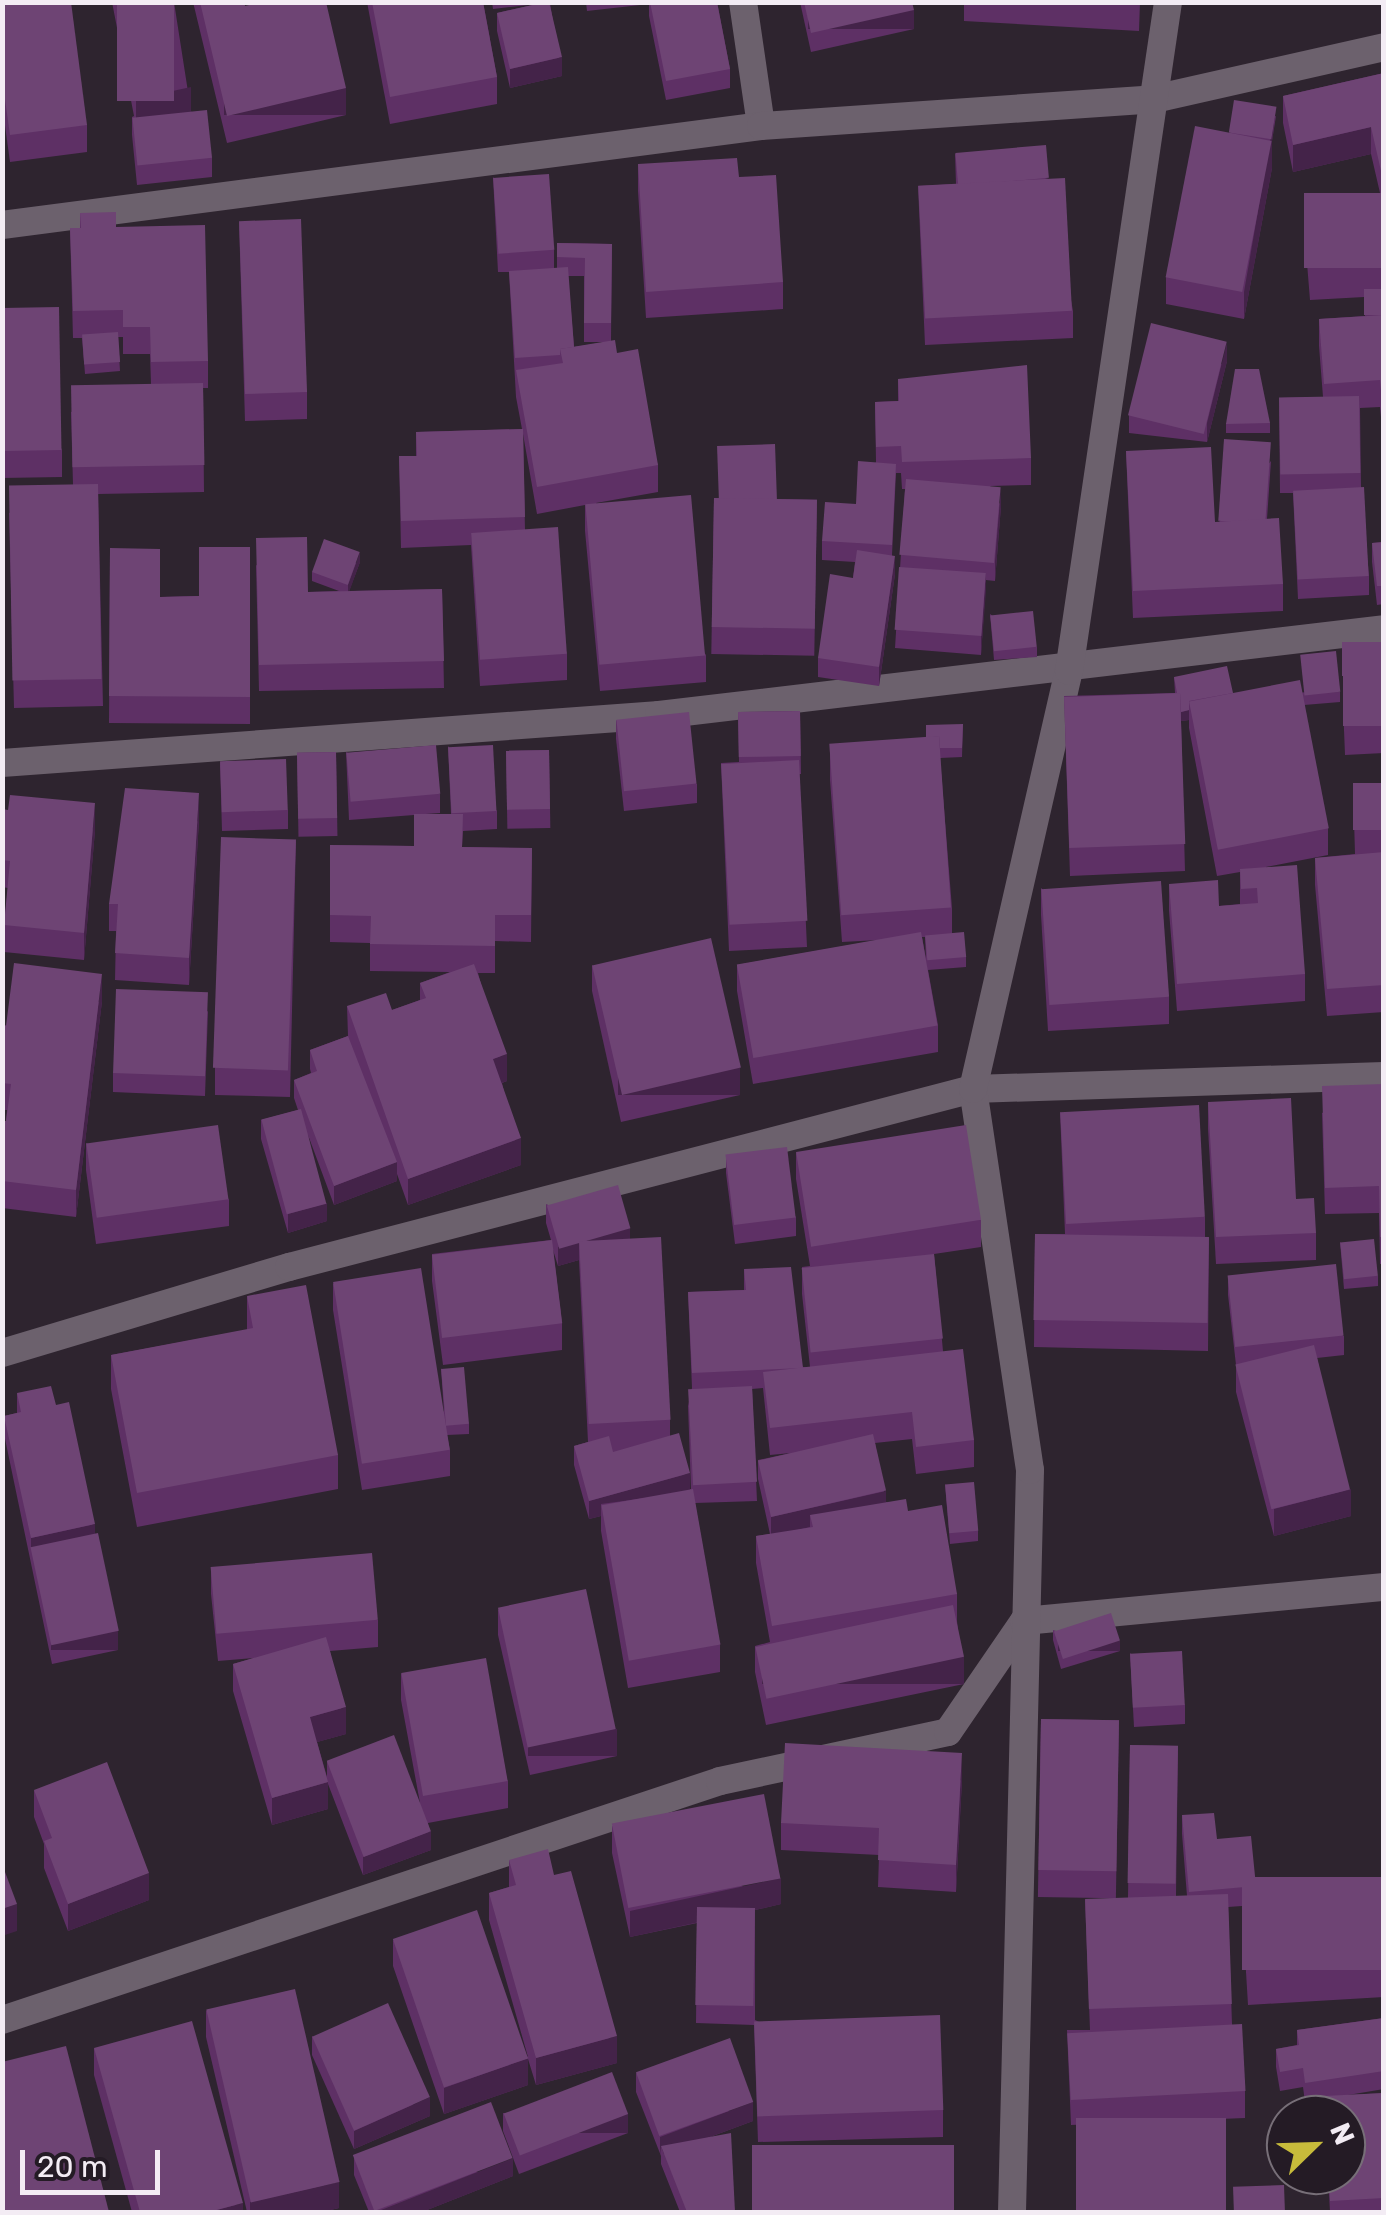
<!DOCTYPE html>
<html>
<head>
<meta charset="utf-8">
<style>
  body { margin:0 }
  #map { position:relative; width:1386px; height:2215px; overflow:hidden; background:#2e242f; font-family:Rubik,sans-serif }
  div>[style] { position:absolute }
  .minor>* { height:28px; margin:-14px; padding:0 14px; transform-origin:14px; border-radius:14px; background:#6c616d }
  .wall>* { inset:0; background:#5e3065; transform-origin:0 0 }
  .shaded-wall>* { inset:0; background:#442349; transform-origin:0 0 }
  .building>* { inset:0; background:#6e4474; transform-origin:0 0 }
  span { translate:-50% -50%; white-space:nowrap; text-align:center; line-height:1.15; -webkit-text-stroke:8px #241b25; paint-order:stroke }
  .frame { position:absolute; inset:0; border:5px solid #f3ecf4; pointer-events:none }
  .north { position:absolute; left:1266px; top:2095px; width:100px; height:100px; box-sizing:border-box; background:#241b25; border:2px solid #776f78; border-radius:50%; rotate:67deg; font-size:28px; font-weight:700; line-height:40px; text-align:center; color:#f3ecf4 }
  .north::after { content:''; display:block; margin:auto; width:35px; height:45px; background:#c7bb3b; clip-path:polygon(50% 0,100% 100%,50% 72%,0 100%) }
  .scale { position:absolute; left:20px; top:2150px; width:140px; height:45px; box-sizing:border-box; border:5px solid #f3ecf4; border-top:0; padding-left:12px; font-size:30px; line-height:35px; white-space:nowrap; color:#f3ecf4; -webkit-text-stroke:8px #241b25; paint-order:stroke }
</style>
</head>
<body>
<div id="map">
  <div class="minor">
    <div style="left:743px;top:2px;width:125px;rotate:81.7deg"></div>
    <div style="left:2px;top:225px;width:765px;rotate:-7.43deg"></div>
    <div style="left:761px;top:126px;width:394px;rotate:-3.9deg"></div>
    <div style="left:1154px;top:99px;width:236px;rotate:-12.7deg"></div>
    <div style="left:2px;top:763px;width:659px;rotate:-4.18deg"></div>
    <div style="left:659px;top:715px;width:730px;rotate:-6.76deg"></div>
    <div style="left:2px;top:1353px;width:300px;rotate:-16.7deg"></div>
    <div style="left:289px;top:1267px;width:707px;rotate:-14.59deg"></div>
    <div style="left:973px;top:1089px;width:411px;rotate:-1.8deg"></div>
    <div style="left:2px;top:2020px;width:757px;rotate:-18.41deg"></div>
    <div style="left:720px;top:1781px;width:233px;rotate:-12.1deg"></div>
    <div style="left:948px;top:1732px;width:135px;rotate:-55.6deg"></div>
    <div style="left:1024px;top:1621px;width:362px;rotate:-5.4deg"></div>
    <div style="left:1012px;top:2212px;width:742px;rotate:-88.61deg"></div>
    <div style="left:1030px;top:1470px;width:385px;rotate:-98.5deg"></div>
    <div style="left:973px;top:1089px;width:429px;rotate:-77.1deg"></div>
    <div style="left:1069px;top:671px;width:676px;rotate:-81.58deg"></div>
  </div>
  <div class="wall">
    <div style="clip-path:polygon(2px 2px,87px 125px,87px 152px,10px 162px,2px 104px)"></div>
    <div style="clip-path:polygon(112px 2px,174px 2px,191px 111px,212px 158px,212px 177px,137px 185px,132px 135px,132px 117px,134px 116px)"></div>
    <div style="clip-path:polygon(193px 2px,244px 2px,245px 6px,346px 115px,227px 143px)"></div>
    <div style="clip-path:polygon(367px 2px,483px 2px,497px 77px,497px 104px,390px 124px)"></div>
    <div style="clip-path:polygon(492px 2px,555px 2px,550px 3px,562px 76px,510px 88px,497px 31px,497px 13px,537px 4px,493px 9px)"></div>
    <div style="clip-path:polygon(586px 2px,717px 2px,730px 69px,730px 88px,666px 100px,649px 16px,649px 4px,587px 11px)"></div>
    <div style="clip-path:polygon(800px 2px,912px 2px,914px 29px,811px 52px)"></div>
    <div style="clip-path:polygon(964px 2px,1140px 2px,1139px 31px,964px 21px)"></div>
    <div style="clip-path:polygon(1384px 73px,1384px 448px,1380px 407px,1360px 408px,1361px 488px,1369px 576px,1369px 595px,1298px 599px,1293px 493px,1280px 493px,1279px 398px,1323px 397px,1319px 346px,1319px 319px,1365px 316px,1364px 297px,1310px 300px,1304px 226px,1304px 199px,1380px 193px,1371px 154px,1293px 172px,1283px 123px,1283px 96px)"></div>
    <div style="clip-path:polygon(1276px 116px,1272px 141px,1272px 168px,1244px 319px,1166px 304px,1166px 277px,1229px 133px)"></div>
    <div style="clip-path:polygon(955px 154px,1049px 179px,1073px 311px,1073px 338px,925px 345px,918px 186px,956px 184px)"></div>
    <div style="clip-path:polygon(638px 164px,739px 177px,783px 282px,783px 309px,646px 318px,638px 191px)"></div>
    <div style="clip-path:polygon(evenodd,493px 177px,554px 250px,554px 268px,557px 268px,557px 243px,612px 244px,611px 341px,658px 465px,658px 492px,596px 503px,706px 655px,706px 682px,600px 691px,585px 531px,585px 505px,537px 514px,523px 434px,525px 530px,567px 654px,567px 680px,480px 686px,471px 545px,401px 548px,399px 456px,416px 456px,416px 432px,522px 429px,516px 397px,509px 272px,498px 272px,493px 177px,568px 276px,584px 276px,584px 342px,607px 342px,574px 347px,568px 276px)"></div>
    <div style="clip-path:polygon(80px 213px,116px 227px,208px 361px,208px 388px,203px 388px,204px 492px,98px 494px,103px 706px,14px 708px,9px 513px,73px 485px,71px 412px,151px 384px,150px 354px,123px 354px,123px 337px,118px 337px,120px 371px,85px 374px,82px 338px,73px 338px,70px 228px,80px 228px)"></div>
    <div style="clip-path:polygon(239px 221px,307px 392px,307px 419px,245px 421px)"></div>
    <div style="clip-path:polygon(2px 308px,62px 450px,62px 477px,2px 478px)"></div>
    <div style="clip-path:polygon(1227px 361px,1207px 442px,1129px 433px,1129px 415px)"></div>
    <div style="clip-path:polygon(898px 379px,1031px 458px,1031px 485px,990px 486px,1001px 506px,995px 581px,986px 580px,981px 655px,895px 648px,905px 489px,902px 489px,901px 473px,896px 473px,892px 555px,895px 574px,879px 686px,818px 677px,818px 658px,853px 578px,855px 562px,822px 560px,822px 541px,856px 504px,876px 462px,875px 402px,898px 401px)"></div>
    <div style="left:1270px;top:423px;width:10px;height:44px;rotate:90deg"></div>
    <div style="clip-path:polygon(1126px 451px,1215px 522px,1219px 522px,1271px 461px,1267px 519px,1283px 584px,1283px 611px,1133px 618px)"></div>
    <div style="left:714px;top:498px;width:103px;height:156px;rotate:1deg"></div>
    <div style="clip-path:polygon(1384px 542px,1384px 604px,1377px 605px,1372px 562px,1372px 543px)"></div>
    <div style="clip-path:polygon(250px 547px,250px 724px,109px 723px,110px 548px,160px 597px,199px 596px)"></div>
    <div style="clip-path:polygon(360px 562px,349px 591px,442px 589px,444px 688px,259px 691px,256px 565px,308px 592px,339px 591px,312px 581px,312px 572px)"></div>
    <div style="clip-path:polygon(990px 614px,1037px 647px,1037px 657px,994px 660px)"></div>
    <div style="clip-path:polygon(1384px 642px,1384px 753px,1345px 755px,1343px 705px,1343px 678px,1344px 678px,1342px 646px)"></div>
    <div style="clip-path:polygon(1174px 677px,1233px 693px,1340px 692px,1340px 702px,1304px 705px,1328px 828px,1328px 855px,1266px 867px,1305px 974px,1305px 1001px,1177px 1011px,1169px 911px,1169px 884px,1219px 906px,1240px 904px,1240px 872px,1217px 876px,1189px 728px,1189px 720px,1181px 721px,1185px 871px,1070px 876px,1064px 696px,1175px 693px)"></div>
    <div style="clip-path:polygon(800px 711px,801px 774px,799px 774px,807px 947px,729px 951px,721px 763px,739px 762px,738px 712px)"></div>
    <div style="clip-path:polygon(616px 720px,697px 784px,697px 803px,624px 811px,616px 739px)"></div>
    <div style="clip-path:polygon(evenodd,963px 724px,962px 757px,940px 758px,952px 908px,952px 933px,966px 957px,966px 967px,928px 970px,938px 1025px,938px 1052px,753px 1084px,737px 991px,737px 965px,879px 940px,842px 942px,830px 780px,830px 753px,926px 738px,963px 724px,922px 937px,925px 937px,926px 959px,922px 937px)"></div>
    <div style="clip-path:polygon(448px 746px,497px 811px,497px 829px,463px 831px,462px 847px,532px 848px,531px 942px,495px 941px,495px 973px,478px 973px,507px 1081px,502px 1083px,521px 1165px,408px 1205px,397px 1174px,397px 1181px,334px 1205px,308px 1135px,327px 1221px,288px 1233px,261px 1139px,261px 1120px,298px 1110px,294px 1098px,294px 1080px,311px 1073px,310px 1069px,310px 1050px,348px 1036px,347px 1006px,392px 1010px,420px 1000px,420px 983px,450px 972px,370px 971px,370px 943px,330px 942px,330px 845px,414px 846px,414px 815px,349px 820px,346px 752px,440px 794px,440px 813px,426px 814px,451px 814px)"></div>
    <div style="left:549px;top:750px;width:78px;height:43px;rotate:89deg"></div>
    <div style="left:336px;top:752px;width:84px;height:39px;rotate:89deg"></div>
    <div style="clip-path:polygon(220px 762px,288px 810px,288px 829px,222px 831px)"></div>
    <div style="clip-path:polygon(1384px 783px,1384px 1012px,1327px 1016px,1315px 885px,1315px 858px,1355px 854px,1353px 785px)"></div>
    <div style="clip-path:polygon(2px 809px,95px 830px,84px 960px,4px 952px,4px 925px,8px 888px,2px 887px)"></div>
    <div style="clip-path:polygon(199px 820px,189px 985px,115px 980px,116px 931px,109px 931px,109px 904px)"></div>
    <div style="clip-path:polygon(296px 839px,290px 1097px,215px 1095px,215px 1068px)"></div>
    <div style="clip-path:polygon(1041px 888px,1169px 997px,1169px 1024px,1048px 1031px,1041px 915px)"></div>
    <div style="clip-path:polygon(592px 965px,740px 1095px,621px 1122px,592px 991px)"></div>
    <div style="clip-path:polygon(102px 1001px,76px 1217px,2px 1208px,2px 1121px,6px 1121px,7px 1110px,2px 1110px,2px 1026px)"></div>
    <div style="clip-path:polygon(208px 1011px,205px 1096px,113px 1092px,113px 1073px)"></div>
    <div style="clip-path:polygon(1384px 1084px,1384px 1264px,1380px 1264px,1379px 1213px,1325px 1214px,1322px 1113px)"></div>
    <div style="clip-path:polygon(1208px 1102px,1296px 1199px,1316px 1233px,1316px 1260px,1216px 1264px,1208px 1129px)"></div>
    <div style="clip-path:polygon(1060px 1112px,1205px 1217px,1205px 1238px,1209px 1238px,1208px 1351px,1034px 1347px,1035px 1234px,1065px 1234px)"></div>
    <div style="clip-path:polygon(86px 1143px,229px 1199px,229px 1226px,96px 1244px,86px 1170px)"></div>
    <div style="clip-path:polygon(796px 1152px,981px 1220px,981px 1247px,934px 1254px,943px 1351px,974px 1440px,974px 1467px,916px 1474px,912px 1439px,875px 1443px,886px 1502px,908px 1511px,957px 1594px,957px 1621px,964px 1684px,766px 1725px,755px 1672px,755px 1646px,770px 1642px,756px 1563px,756px 1536px,770px 1534px,758px 1479px,758px 1460px,791px 1453px,770px 1455px,763px 1388px,752px 1389px,757px 1501px,695px 1503px,720px 1645px,720px 1672px,628px 1688px,601px 1531px,601px 1516px,589px 1519px,574px 1465px,574px 1446px,588px 1442px,579px 1260px,558px 1266px,553px 1250px,562px 1323px,562px 1350px,443px 1365px,432px 1281px,432px 1254px,551px 1240px,546px 1223px,546px 1204px,630px 1239px,670px 1420px,670px 1436px,690px 1489px,691px 1489px,688px 1406px,692px 1388px,688px 1292px,744px 1290px,744px 1269px,803px 1367px,810px 1367px,802px 1294px,802px 1267px,810px 1266px,796px 1179px)"></div>
    <div style="clip-path:polygon(726px 1155px,796px 1217px,796px 1236px,735px 1244px,726px 1173px)"></div>
    <div style="clip-path:polygon(1340px 1242px,1378px 1276px,1378px 1286px,1344px 1289px)"></div>
    <div style="clip-path:polygon(1228px 1277px,1344px 1336px,1344px 1355px,1317px 1358px,1351px 1516px,1274px 1536px,1236px 1392px,1236px 1365px,1228px 1295px)"></div>
    <div style="clip-path:polygon(333px 1283px,444px 1412px,441px 1368px,469px 1424px,469px 1434px,447px 1435px,450px 1450px,450px 1476px,362px 1490px,333px 1310px)"></div>
    <div style="clip-path:polygon(247px 1296px,338px 1455px,338px 1489px,137px 1527px,111px 1389px,111px 1355px,247px 1330px)"></div>
    <div style="clip-path:polygon(17px 1393px,56px 1405px,95px 1533px,118px 1650px,52px 1664px,4px 1434px,4px 1416px,17px 1413px)"></div>
    <div style="clip-path:polygon(945px 1484px,978px 1531px,978px 1541px,950px 1544px)"></div>
    <div style="clip-path:polygon(211px 1568px,378px 1620px,378px 1647px,330px 1651px,346px 1734px,317px 1742px,327px 1777px,327px 1761px,420px 1803px,401px 1700px,401px 1673px,508px 1781px,508px 1808px,428px 1823px,431px 1850px,363px 1875px,328px 1784px,328px 1809px,272px 1825px,233px 1691px,233px 1664px,254px 1658px,218px 1661px,211px 1594px)"></div>
    <div style="clip-path:polygon(498px 1609px,617px 1756px,530px 1775px,498px 1635px)"></div>
    <div style="clip-path:polygon(1053px 1630px,1120px 1651px,1061px 1669px,1053px 1640px)"></div>
    <div style="clip-path:polygon(1130px 1653px,1185px 1705px,1185px 1724px,1134px 1727px)"></div>
    <div style="left:1041px;top:1719px;width:78px;height:178px;rotate:1deg"></div>
    <div style="clip-path:polygon(1130px 1745px,1178px 1746px,1176px 1896px,1187px 1896px,1182px 1834px,1182px 1815px,1217px 1839px,1256px 1886px,1384px 1877px,1384px 1997px,1248px 2005px,1242px 1906px,1228px 1907px,1232px 2024px,1245px 2091px,1245px 2118px,1071px 2125px,1067px 2030px,1090px 2030px,1085px 1900px,1128px 1898px)"></div>
    <div style="clip-path:polygon(962px 1780px,956px 1892px,878px 1887px,879px 1855px,781px 1850px,781px 1823px)"></div>
    <div style="clip-path:polygon(34px 1790px,149px 1900px,68px 1931px,44px 1868px,44px 1844px,34px 1817px)"></div>
    <div style="clip-path:polygon(612px 1826px,781px 1904px,755px 1910px,755px 2020px,943px 2110px,943px 2137px,758px 2142px,754px 2025px,696px 2023px,697px 1923px,630px 1937px,612px 1853px)"></div>
    <div style="clip-path:polygon(509px 1860px,554px 1875px,617px 2063px,536px 2085px,528px 2059px,528px 2085px,444px 2114px,393px 1966px,393px 1940px,528px 2057px,489px 1920px,489px 1893px,509px 1887px)"></div>
    <div style="clip-path:polygon(206px 2010px,339px 2208px,322px 2212px,247px 2212px,206px 2037px)"></div>
    <div style="clip-path:polygon(1384px 2018px,1384px 2089px,1348px 2095px,1384px 2093px,1384px 2212px,1330px 2212px,1328px 2175px,1346px 2175px,1346px 2115px,1324px 2115px,1324px 2099px,1305px 2102px,1303px 2087px,1280px 2091px,1276px 2067px,1276px 2049px,1297px 2045px,1297px 2030px)"></div>
    <div style="clip-path:polygon(312px 2036px,430px 2116px,354px 2149px,312px 2055px)"></div>
    <div style="clip-path:polygon(94px 2048px,243px 2212px,132px 2212px,94px 2075px)"></div>
    <div style="clip-path:polygon(636px 2073px,753px 2121px,710px 2137px,735px 2212px,680px 2212px,661px 2164px,661px 2156px,636px 2092px)"></div>
    <div style="clip-path:polygon(503px 2113px,628px 2133px,519px 2174px,503px 2131px)"></div>
    <div style="clip-path:polygon(354px 2157px,513px 2176px,422px 2212px,369px 2212px,354px 2175px)"></div>
  </div>
  <div class="shaded-wall">
    <div style="left:914px;top:10px;width:19px;height:106px;rotate:90deg"></div>
    <div style="clip-path:polygon(562px 57px,562px 76px,510px 88px,510px 69px)"></div>
    <div style="clip-path:polygon(191px 87px,191px 114px,136px 126px,136px 99px)"></div>
    <div style="left:346px;top:88px;width:27px;height:122px;rotate:90deg"></div>
    <div style="clip-path:polygon(1276px 107px,1271px 149px,1272px 141px,1272px 168px,1244px 319px,1244px 292px)"></div>
    <div style="clip-path:polygon(1371px 127px,1371px 154px,1293px 172px,1293px 145px)"></div>
    <div style="left:1381px;top:171px;width:3px;height:27px"></div>
    <div style="clip-path:polygon(1227px 342px,1227px 361px,1207px 442px,1207px 423px)"></div>
    <div style="clip-path:polygon(1001px 487px,1001px 506px,995px 581px,995px 562px)"></div>
    <div style="clip-path:polygon(360px 552px,360px 562px,348px 595px,348px 585px)"></div>
    <div style="clip-path:polygon(895px 556px,895px 574px,879px 686px,879px 667px)"></div>
    <div style="clip-path:polygon(986px 573px,986px 591px,981px 655px,981px 636px)"></div>
    <div style="clip-path:polygon(1189px 710px,1189px 720px,1181px 721px,1181px 712px)"></div>
    <div style="clip-path:polygon(199px 793px,199px 820px,189px 985px,189px 958px)"></div>
    <div style="clip-path:polygon(95px 803px,95px 830px,84px 960px,84px 933px)"></div>
    <div style="clip-path:polygon(102px 974px,102px 1001px,76px 1217px,76px 1190px)"></div>
    <div style="clip-path:polygon(507px 1054px,507px 1081px,493px 1086px,493px 1059px)"></div>
    <div style="left:740px;top:1068px;width:27px;height:122px;rotate:90deg"></div>
    <div style="clip-path:polygon(521px 1138px,521px 1165px,408px 1205px,408px 1179px)"></div>
    <div style="clip-path:polygon(397px 1162px,397px 1181px,334px 1205px,334px 1186px)"></div>
    <div style="clip-path:polygon(327px 1203px,327px 1221px,288px 1233px,288px 1214px)"></div>
    <div style="clip-path:polygon(630px 1228px,630px 1247px,579px 1242px)"></div>
    <div style="clip-path:polygon(579px 1242px,579px 1260px,558px 1266px,558px 1247px)"></div>
    <div style="clip-path:polygon(690px 1473px,690px 1492px,601px 1504px,601px 1516px,589px 1519px,589px 1501px)"></div>
    <div style="clip-path:polygon(1351px 1489px,1351px 1516px,1274px 1536px,1274px 1509px)"></div>
    <div style="clip-path:polygon(886px 1491px,886px 1510px,810px 1515px,810px 1527px,771px 1536px,771px 1517px)"></div>
    <div style="clip-path:polygon(95px 1524px,95px 1542px,31px 1548px,31px 1538px)"></div>
    <div style="left:118px;top:1631px;width:19px;height:67px;rotate:90deg"></div>
    <div style="left:1120px;top:1641px;width:10px;height:62px;rotate:90deg"></div>
    <div style="left:964px;top:1657px;width:27px;height:202px;rotate:90deg"></div>
    <div style="clip-path:polygon(346px 1707px,346px 1734px,310px 1744px,310px 1717px)"></div>
    <div style="left:617px;top:1729px;width:27px;height:89px;rotate:90deg"></div>
    <div style="clip-path:polygon(962px 1753px,962px 1780px,956px 1892px,956px 1865px)"></div>
    <div style="clip-path:polygon(328px 1782px,328px 1809px,272px 1825px,272px 1798px)"></div>
    <div style="clip-path:polygon(431px 1831px,431px 1850px,363px 1875px,363px 1857px)"></div>
    <div style="clip-path:polygon(149px 1873px,149px 1900px,68px 1931px,68px 1904px)"></div>
    <div style="clip-path:polygon(781px 1878px,781px 1904px,755px 1910px,755px 2025px,755px 1910px,630px 1937px,630px 1911px)"></div>
    <div style="clip-path:polygon(17px 1904px,17px 1931px,2px 1936px,2px 1909px)"></div>
    <div style="clip-path:polygon(617px 2036px,617px 2063px,536px 2085px,536px 2058px)"></div>
    <div style="clip-path:polygon(528px 2058px,528px 2085px,444px 2114px,444px 2088px)"></div>
    <div style="clip-path:polygon(430px 2097px,430px 2116px,354px 2149px,354px 2131px)"></div>
    <div style="clip-path:polygon(753px 2102px,753px 2121px,664px 2154px,661px 2146px,660px 2156px,660px 2137px)"></div>
    <div style="left:628px;top:2114px;width:19px;height:116px;rotate:90deg"></div>
    <div style="clip-path:polygon(513px 2158px,513px 2176px,422px 2212px,376px 2212px)"></div>
    <div style="clip-path:polygon(339px 2182px,339px 2208px,322px 2212px,250px 2212px,250px 2202px)"></div>
    <div style="clip-path:polygon(243px 2203px,243px 2212px,209px 2212px)"></div>
  </div>
  <div class="building">
    <div style="clip-path:polygon(2px 2px,71px 2px,87px 125px,10px 135px,2px 78px)"></div>
    <div style="left:117px;top:2px;width:57px;height:99px"></div>
    <div style="clip-path:polygon(200px 2px,244px 2px,245px 6px,261px 2px,326px 2px,346px 88px,227px 116px)"></div>
    <div style="clip-path:polygon(372px 2px,483px 2px,497px 77px,390px 97px)"></div>
    <div style="clip-path:polygon(546px 2px,549px 2px,562px 57px,510px 69px,497px 13px)"></div>
    <div style="clip-path:polygon(650px 2px,717px 2px,730px 69px,666px 81px)"></div>
    <div style="clip-path:polygon(804px 2px,912px 2px,914px 10px,811px 33px)"></div>
    <div style="clip-path:polygon(1384px 73px,1384px 171px,1381px 171px,1371px 127px,1293px 145px,1283px 96px)"></div>
    <div style="left:1234px;top:100px;width:43px;height:33px;rotate:9deg"></div>
    <div style="left:207px;top:110px;width:48px;height:75px;rotate:84deg"></div>
    <div style="left:1195px;top:126px;width:78px;height:154px;rotate:11deg"></div>
    <div style="left:1046px;top:145px;width:33px;height:91px;rotate:85deg"></div>
    <div style="clip-path:polygon(737px 158px,739px 177px,776px 175px,783px 282px,646px 292px,638px 164px)"></div>
    <div style="left:549px;top:174px;width:76px;height:56px;rotate:86deg"></div>
    <div style="left:1065px;top:178px;width:133px;height:147px;rotate:87deg"></div>
    <div style="left:1384px;top:193px;width:75px;height:80px;rotate:90deg"></div>
    <div style="clip-path:polygon(116px 212px,116px 227px,205px 225px,208px 361px,151px 362px,150px 327px,123px 327px,123px 310px,73px 311px,70px 228px,81px 228px,80px 213px)"></div>
    <div style="left:301px;top:219px;width:173px;height:62px;rotate:88deg"></div>
    <div style="clip-path:polygon(557px 243px,612px 244px,611px 323px,584px 323px,585px 258px,557px 257px)"></div>
    <div style="clip-path:polygon(568px 267px,574px 347px,560px 349px,560px 355px,515px 358px,509px 271px)"></div>
    <div style="left:1384px;top:289px;width:26px;height:20px;rotate:90deg"></div>
    <div style="left:59px;top:307px;width:143px;height:57px;rotate:89deg"></div>
    <div style="clip-path:polygon(1384px 315px,1384px 421px,1380px 380px,1324px 384px,1319px 319px)"></div>
    <div style="left:1151px;top:323px;width:78px;height:95px;rotate:14deg"></div>
    <div style="left:118px;top:332px;width:30px;height:36px;rotate:86deg"></div>
    <div style="clip-path:polygon(615px 340px,617px 353px,638px 349px,658px 465px,537px 487px,516px 370px,563px 363px,560px 349px)"></div>
    <div style="clip-path:polygon(1027px 365px,1031px 458px,902px 462px,901px 446px,876px 447px,875px 402px,899px 401px,898px 379px)"></div>
    <div style="clip-path:polygon(1235px 369px,1259px 369px,1270px 423px,1226px 424px)"></div>
    <div style="left:203px;top:383px;width:82px;height:132px;rotate:89deg"></div>
    <div style="left:1359px;top:396px;width:77px;height:80px;rotate:89deg"></div>
    <div style="clip-path:polygon(523px 429px,525px 517px,401px 521px,399px 456px,417px 456px,416px 432px)"></div>
    <div style="left:1224px;top:439px;width:47px;height:82px;rotate:4deg"></div>
    <div style="left:775px;top:444px;width:55px;height:58px;rotate:88deg"></div>
    <div style="clip-path:polygon(1211px 447px,1215px 522px,1279px 518px,1283px 584px,1133px 591px,1126px 451px)"></div>
    <div style="clip-path:polygon(858px 461px,896px 464px,892px 545px,822px 541px,825px 502px,856px 504px)"></div>
    <div style="left:906px;top:479px;width:95px;height:76px;rotate:5deg"></div>
    <div style="left:98px;top:484px;width:195px;height:89px;rotate:89deg"></div>
    <div style="left:1364px;top:487px;width:89px;height:71px;rotate:87deg"></div>
    <div style="left:691px;top:495px;width:161px;height:106px;rotate:85deg"></div>
    <div style="left:714px;top:498px;width:103px;height:129px;rotate:1deg"></div>
    <div style="left:558px;top:527px;width:127px;height:87px;rotate:86deg"></div>
    <div style="clip-path:polygon(307px 537px,308px 592px,442px 589px,444px 661px,259px 665px,256px 538px)"></div>
    <div style="left:324px;top:539px;width:38px;height:35px;rotate:20deg"></div>
    <div style="clip-path:polygon(1384px 542px,1384px 586px,1377px 586px,1372px 543px)"></div>
    <div style="clip-path:polygon(199px 547px,250px 547px,250px 697px,109px 696px,110px 548px,160px 549px,160px 597px,199px 596px)"></div>
    <div style="clip-path:polygon(857px 550px,895px 556px,879px 667px,818px 658px,830px 574px,853px 578px)"></div>
    <div style="left:899px;top:567px;width:87px;height:63px;rotate:4deg"></div>
    <div style="left:1033px;top:611px;width:36px;height:43px;rotate:84deg"></div>
    <div style="left:1384px;top:642px;width:34px;height:42px;rotate:90deg"></div>
    <div style="left:1336px;top:651px;width:41px;height:36px;rotate:84deg"></div>
    <div style="clip-path:polygon(1227px 666px,1233px 693px,1189px 701px,1189px 710px,1181px 712px,1180px 693px,1177px 693px,1174px 677px)"></div>
    <div style="left:1384px;top:676px;width:50px;height:41px;rotate:90deg"></div>
    <div style="left:1300px;top:680px;width:151px;height:113px;rotate:79deg"></div>
    <div style="left:1180px;top:693px;width:151px;height:116px;rotate:88deg"></div>
    <div style="left:800px;top:711px;width:45px;height:62px;rotate:89deg"></div>
    <div style="left:689px;top:712px;width:72px;height:73px;rotate:84deg"></div>
    <div style="clip-path:polygon(963px 724px,962px 748px,940px 748px,939px 736px,926px 738px,926px 725px)"></div>
    <div style="left:939px;top:736px;width:172px;height:110px;rotate:86deg"></div>
    <div style="left:436px;top:745px;width:49px;height:90px;rotate:85deg"></div>
    <div style="left:493px;top:745px;width:66px;height:45px;rotate:87deg"></div>
    <div style="left:549px;top:750px;width:59px;height:43px;rotate:89deg"></div>
    <div style="left:336px;top:752px;width:66px;height:39px;rotate:89deg"></div>
    <div style="left:286px;top:759px;width:51px;height:66px;rotate:88deg"></div>
    <div style="left:799px;top:760px;width:161px;height:78px;rotate:87deg"></div>
    <div style="left:1384px;top:783px;width:47px;height:31px;rotate:90deg"></div>
    <div style="clip-path:polygon(125px 788px,199px 793px,189px 958px,115px 953px,118px 904px,109px 904px)"></div>
    <div style="clip-path:polygon(10px 795px,95px 803px,84px 933px,4px 925px,10px 861px,2px 860px,2px 809px,8px 810px)"></div>
    <div style="clip-path:polygon(414px 814px,463px 814px,462px 847px,532px 848px,531px 915px,495px 915px,495px 946px,370px 944px,371px 916px,330px 915px,330px 845px,414px 846px)"></div>
    <div style="left:221px;top:837px;width:75px;height:231px;rotate:2deg"></div>
    <div style="clip-path:polygon(1384px 852px,1384px 985px,1327px 989px,1315px 858px)"></div>
    <div style="clip-path:polygon(1297px 865px,1305px 974px,1177px 984px,1169px 884px,1218px 880px,1219px 906px,1258px 903px,1257px 888px,1241px 889px,1240px 869px)"></div>
    <div style="left:1161px;top:881px;width:116px;height:120px;rotate:86deg"></div>
    <div style="left:921px;top:932px;width:95px;height:187px;rotate:80deg"></div>
    <div style="left:964px;top:932px;width:25px;height:39px;rotate:85deg"></div>
    <div style="left:711px;top:938px;width:133px;height:122px;rotate:77deg"></div>
    <div style="clip-path:polygon(14px 963px,102px 974px,76px 1190px,2px 1181px,2px 1121px,6px 1121px,11px 1084px,2px 1083px,2px 1026px,6px 1026px)"></div>
    <div style="clip-path:polygon(474px 964px,507px 1054px,493px 1059px,521px 1138px,408px 1179px,347px 1006px,386px 993px,392px 1010px,426px 998px,420px 983px)"></div>
    <div style="left:116px;top:989px;width:92px;height:84px;rotate:2deg"></div>
    <div style="clip-path:polygon(348px 1036px,397px 1162px,334px 1186px,294px 1080px,317px 1071px,310px 1050px)"></div>
    <div style="clip-path:polygon(1384px 1084px,1384px 1237px,1380px 1237px,1379px 1186px,1325px 1188px,1322px 1086px)"></div>
    <div style="clip-path:polygon(1291px 1098px,1296px 1199px,1314px 1198px,1316px 1233px,1216px 1237px,1208px 1102px)"></div>
    <div style="left:1199px;top:1105px;width:112px;height:139px;rotate:87deg"></div>
    <div style="left:301px;top:1109px;width:98px;height:41px;rotate:75deg"></div>
    <div style="left:218px;top:1125px;width:75px;height:133px;rotate:82deg"></div>
    <div style="left:966px;top:1125px;width:96px;height:172px;rotate:81deg"></div>
    <div style="left:787px;top:1147px;width:71px;height:62px;rotate:83deg"></div>
    <div style="left:618px;top:1185px;width:45px;height:74px;rotate:74deg"></div>
    <div style="left:1035px;top:1234px;width:174px;height:86px;rotate:1deg"></div>
    <div style="left:661px;top:1237px;width:183px;height:82px;rotate:87deg"></div>
    <div style="left:1374px;top:1239px;width:37px;height:34px;rotate:84deg"></div>
    <div style="left:552px;top:1240px;width:84px;height:121px;rotate:83deg"></div>
    <div style="left:934px;top:1254px;width:85px;height:133px;rotate:84deg"></div>
    <div style="left:1336px;top:1264px;width:72px;height:109px;rotate:84deg"></div>
    <div style="clip-path:polygon(791px 1267px,803px 1368px,692px 1373px,688px 1292px,746px 1290px,744px 1269px)"></div>
    <div style="left:421px;top:1268px;width:184px;height:89px;rotate:81deg"></div>
    <div style="clip-path:polygon(306px 1285px,338px 1455px,137px 1493px,111px 1355px,253px 1328px,247px 1296px)"></div>
    <div style="left:1314px;top:1345px;width:149px;height:81px;rotate:76deg"></div>
    <div style="clip-path:polygon(963px 1349px,974px 1440px,916px 1447px,912px 1412px,770px 1428px,763px 1372px)"></div>
    <div style="left:464px;top:1367px;width:57px;height:23px;rotate:85deg"></div>
    <div style="clip-path:polygon(51px 1386px,56px 1405px,69px 1402px,95px 1524px,31px 1538px,4px 1416px,21px 1412px,17px 1393px)"></div>
    <div style="left:752px;top:1386px;width:96px;height:64px;rotate:87deg"></div>
    <div style="clip-path:polygon(679px 1433px,690px 1473px,589px 1501px,574px 1446px,609px 1436px,613px 1452px)"></div>
    <div style="left:873px;top:1434px;width:58px;height:118px;rotate:77deg"></div>
    <div style="left:974px;top:1482px;width:49px;height:29px;rotate:85deg"></div>
    <div style="left:693px;top:1489px;width:158px;height:93px;rotate:80deg"></div>
    <div style="clip-path:polygon(906px 1499px,908px 1511px,942px 1505px,957px 1594px,772px 1626px,756px 1536px,813px 1527px,810px 1515px)"></div>
    <div style="left:98px;top:1533px;width:100px;height:69px;rotate:78deg"></div>
    <div style="left:372px;top:1553px;width:67px;height:162px;rotate:85deg"></div>
    <div style="left:586px;top:1589px;width:143px;height:90px;rotate:78deg"></div>
    <div style="left:953px;top:1605px;width:53px;height:202px;rotate:78deg"></div>
    <div style="left:1111px;top:1613px;width:29px;height:60px;rotate:72deg"></div>
    <div style="clip-path:polygon(326px 1637px,346px 1707px,310px 1717px,328px 1782px,272px 1798px,233px 1664px)"></div>
    <div style="left:1182px;top:1651px;width:54px;height:52px;rotate:87deg"></div>
    <div style="left:486px;top:1658px;width:125px;height:86px;rotate:80deg"></div>
    <div style="left:1041px;top:1719px;width:78px;height:151px;rotate:1deg"></div>
    <div style="left:394px;top:1735px;width:103px;height:72px;rotate:69deg"></div>
    <div style="clip-path:polygon(785px 1743px,962px 1753px,956px 1865px,878px 1860px,879px 1828px,781px 1823px)"></div>
    <div style="left:1130px;top:1745px;width:48px;height:138px;rotate:1deg"></div>
    <div style="clip-path:polygon(107px 1762px,149px 1873px,68px 1904px,44px 1841px,52px 1838px,34px 1790px)"></div>
    <div style="left:764px;top:1794px;width:86px;height:155px;rotate:79deg"></div>
    <div style="clip-path:polygon(1214px 1813px,1217px 1839px,1251px 1836px,1256px 1886px,1189px 1892px,1182px 1815px)"></div>
    <div style="clip-path:polygon(548px 1849px,554px 1875px,571px 1871px,617px 2036px,536px 2058px,489px 1893px,516px 1885px,509px 1860px)"></div>
    <div style="clip-path:polygon(2px 1864px,17px 1904px,2px 1909px)"></div>
    <div style="left:1384px;top:1877px;width:93px;height:142px;rotate:90deg"></div>
    <div style="left:1228px;top:1894px;width:110px;height:143px;rotate:88deg"></div>
    <div style="left:697px;top:1907px;width:58px;height:98px;rotate:1deg"></div>
    <div style="left:477px;top:1910px;width:157px;height:89px;rotate:71deg"></div>
    <div style="left:295px;top:1989px;width:198px;height:91px;rotate:77deg"></div>
    <div style="left:388px;top:2003px;width:103px;height:83px;rotate:66deg"></div>
    <div style="left:940px;top:2015px;width:95px;height:186px;rotate:88deg"></div>
    <div style="clip-path:polygon(1384px 2018px,1384px 2071px,1305px 2083px,1303px 2068px,1280px 2072px,1276px 2049px,1299px 2045px,1297px 2030px)"></div>
    <div style="clip-path:polygon(192px 2021px,243px 2203px,209px 2212px,140px 2212px,94px 2048px)"></div>
    <div style="left:1242px;top:2024px;width:67px;height:175px;rotate:87deg"></div>
    <div style="left:730px;top:2038px;width:68px;height:100px;rotate:70deg"></div>
    <div style="clip-path:polygon(66px 2046px,109px 2212px,2px 2212px,2px 2062px)"></div>
    <div style="left:612px;top:2072px;width:45px;height:116px;rotate:69deg"></div>
    <div style="clip-path:polygon(1384px 2093px,1384px 2198px,1330px 2201px,1329px 2175px,1346px 2175px,1346px 2115px,1325px 2115px,1324px 2096px)"></div>
    <div style="left:491px;top:2102px;width:60px;height:148px;rotate:69deg"></div>
    <div style="left:1076px;top:2118px;width:150px;height:94px"></div>
    <div style="clip-path:polygon(731px 2133px,735px 2212px,687px 2212px,661px 2146px)"></div>
    <div style="left:954px;top:2145px;width:67px;height:202px;rotate:90deg"></div>
    <div style="left:1284px;top:2185px;width:27px;height:51px;rotate:88deg"></div>
  </div>
  <div class="frame"></div>
  <div class="north">N</div>
  <div class="scale">20 m</div>
</div>
</body>
</html>
